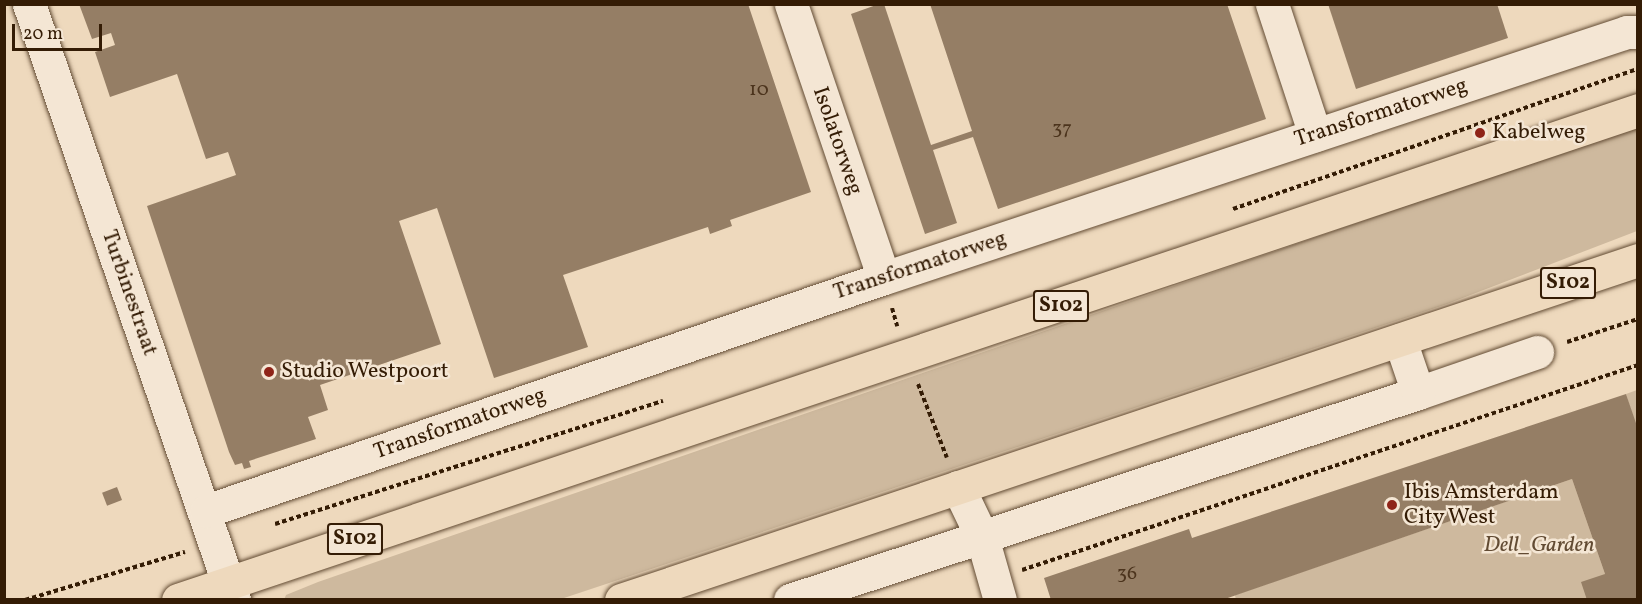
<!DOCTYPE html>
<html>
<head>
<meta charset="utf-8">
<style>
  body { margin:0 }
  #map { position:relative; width:1642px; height:604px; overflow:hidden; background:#eed9bd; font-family:Vollkorn,serif }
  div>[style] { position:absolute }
  .green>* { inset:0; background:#ceb99e }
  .building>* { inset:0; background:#957e65; transform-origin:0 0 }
  .path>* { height:4px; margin-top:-2px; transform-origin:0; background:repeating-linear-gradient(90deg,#341c05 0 4.5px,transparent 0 7.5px) }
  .roads { filter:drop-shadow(0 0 2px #624b33) drop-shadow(0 0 2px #624b33) }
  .street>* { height:33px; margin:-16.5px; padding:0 16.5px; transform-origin:16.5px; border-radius:16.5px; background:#f4e6d4 }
  .primary>* { height:33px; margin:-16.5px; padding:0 16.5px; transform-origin:16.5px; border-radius:16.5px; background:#eed9bd }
  .dots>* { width:16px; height:16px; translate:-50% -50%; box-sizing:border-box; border:3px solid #f4e6d4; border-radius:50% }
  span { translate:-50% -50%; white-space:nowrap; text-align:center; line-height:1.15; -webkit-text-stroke:5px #f4e6d4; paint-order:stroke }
  .number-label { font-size:20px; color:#4c341d }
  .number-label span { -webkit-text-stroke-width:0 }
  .shield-label span { padding:2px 4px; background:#f4e6d4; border:2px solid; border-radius:4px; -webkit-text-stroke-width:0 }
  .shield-label { font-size:21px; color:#341c05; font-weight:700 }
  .street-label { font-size:22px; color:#341c05 }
  .poi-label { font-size:22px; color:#341c05 }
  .left { translate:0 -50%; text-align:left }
  .park-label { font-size:22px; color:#624b33; font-style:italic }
  .frame { position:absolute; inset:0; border:6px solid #341c05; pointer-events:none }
  .scale { position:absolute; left:12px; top:24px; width:90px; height:27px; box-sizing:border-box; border:3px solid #341c05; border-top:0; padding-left:8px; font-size:18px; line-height:21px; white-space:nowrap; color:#341c05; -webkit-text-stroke:4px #f4e6d4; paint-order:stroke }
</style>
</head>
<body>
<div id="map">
  <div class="green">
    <div style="clip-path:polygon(1637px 126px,1637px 231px,1447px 304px,561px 599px,284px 600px,286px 595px,318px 582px)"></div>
    <div style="clip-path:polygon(1637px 390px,1637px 429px,1626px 394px)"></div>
    <div style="clip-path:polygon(1572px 479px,1605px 574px,1587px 599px,1236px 600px,1235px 595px)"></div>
  </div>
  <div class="building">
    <div style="clip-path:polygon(79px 4px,748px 4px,811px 192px,730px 220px,732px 226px,710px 234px,708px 227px,563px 275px,588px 347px,494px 378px,437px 208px,399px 221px,441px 344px,320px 385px,328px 410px,308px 417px,316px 439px,249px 461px,251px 467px,244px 469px,242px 463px,235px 465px,229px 452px,147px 206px,236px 175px,228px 152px,206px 159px,177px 74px,110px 97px,95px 52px,115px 45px,111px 33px,92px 39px)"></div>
    <div style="clip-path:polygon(879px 4px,884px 4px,931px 145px,972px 131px,930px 4px,1227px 4px,1266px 119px,998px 209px,973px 137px,933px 150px,957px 223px,925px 234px,851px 14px)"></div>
    <div style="clip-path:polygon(1328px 4px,1497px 4px,1508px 38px,1356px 89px)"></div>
    <div style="clip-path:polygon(1626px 394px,1638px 429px,1638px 600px,1587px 600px,1581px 582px,1605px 574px,1572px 479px,1222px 600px,1051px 600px,1044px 578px,1189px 529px,1192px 538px)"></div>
    <div style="left:117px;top:487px;width:14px;height:16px;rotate:69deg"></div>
  </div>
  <div class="path">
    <div style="left:1233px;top:209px;width:429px;rotate:-19.1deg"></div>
    <div style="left:892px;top:308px;width:19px;rotate:74deg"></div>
    <div style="left:1567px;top:342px;width:75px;rotate:-17.9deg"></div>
    <div style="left:918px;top:384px;width:79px;rotate:68.6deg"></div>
    <div style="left:1637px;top:427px;width:1px"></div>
    <div style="left:275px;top:524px;width:407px;rotate:-17.6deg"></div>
    <div style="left:1022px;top:570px;width:649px;rotate:-18.41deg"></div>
    <div style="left:25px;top:600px;width:167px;rotate:-16.7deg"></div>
  </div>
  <div class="roads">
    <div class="street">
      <div style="left:29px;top:4px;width:630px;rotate:71.02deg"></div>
      <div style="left:791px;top:4px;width:289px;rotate:71.3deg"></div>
      <div style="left:1272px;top:4px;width:138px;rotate:71.8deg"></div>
      <div style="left:1418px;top:393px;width:126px;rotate:-19deg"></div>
      <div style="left:958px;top:487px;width:55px;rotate:64.4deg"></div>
      <div style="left:982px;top:537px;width:66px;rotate:74.1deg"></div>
      <div style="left:206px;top:511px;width:717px;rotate:-18.97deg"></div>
      <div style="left:884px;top:278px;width:783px;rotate:-18.32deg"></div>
      <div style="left:1627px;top:32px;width:11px"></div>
      <div style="left:790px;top:600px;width:661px;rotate:-18.24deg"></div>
      <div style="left:1418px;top:393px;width:56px;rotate:-108.8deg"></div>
    </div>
    <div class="primary">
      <div style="left:178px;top:600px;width:1540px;rotate:-18.55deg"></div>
      <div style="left:621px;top:600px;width:1072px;rotate:-18.49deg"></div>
    </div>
  </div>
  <div class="dots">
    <div style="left:1480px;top:133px;background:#8f2418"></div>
    <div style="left:269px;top:372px;background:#8f2418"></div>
    <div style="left:1392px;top:505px;background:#8f2418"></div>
  </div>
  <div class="number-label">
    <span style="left:759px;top:90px">10</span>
    <span style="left:1062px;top:129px">37</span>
    <span style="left:1127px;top:574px">36</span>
  </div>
  <div class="shield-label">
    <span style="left:1568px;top:283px">S102</span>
    <span style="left:1061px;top:306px">S102</span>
    <span style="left:355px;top:539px">S102</span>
  </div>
  <div class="street-label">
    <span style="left:1381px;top:113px;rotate:-18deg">Transformatorweg</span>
    <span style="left:837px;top:141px;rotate:71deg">Isolatorweg</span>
    <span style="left:920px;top:266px;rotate:-18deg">Transformatorweg</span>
    <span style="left:129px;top:293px;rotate:71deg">Turbinestraat</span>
    <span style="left:460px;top:424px;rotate:-19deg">Transformatorweg</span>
  </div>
  <div class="poi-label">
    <span class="left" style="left:1492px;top:133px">Kabelweg</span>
    <span class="left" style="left:281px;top:372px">Studio Westpoort</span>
    <span class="left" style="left:1404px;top:505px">Ibis Amsterdam<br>City West</span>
  </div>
  <div class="park-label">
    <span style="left:1539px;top:546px">Dell_Garden</span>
  </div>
  <div class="frame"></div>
  <div class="scale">20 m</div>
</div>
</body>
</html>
